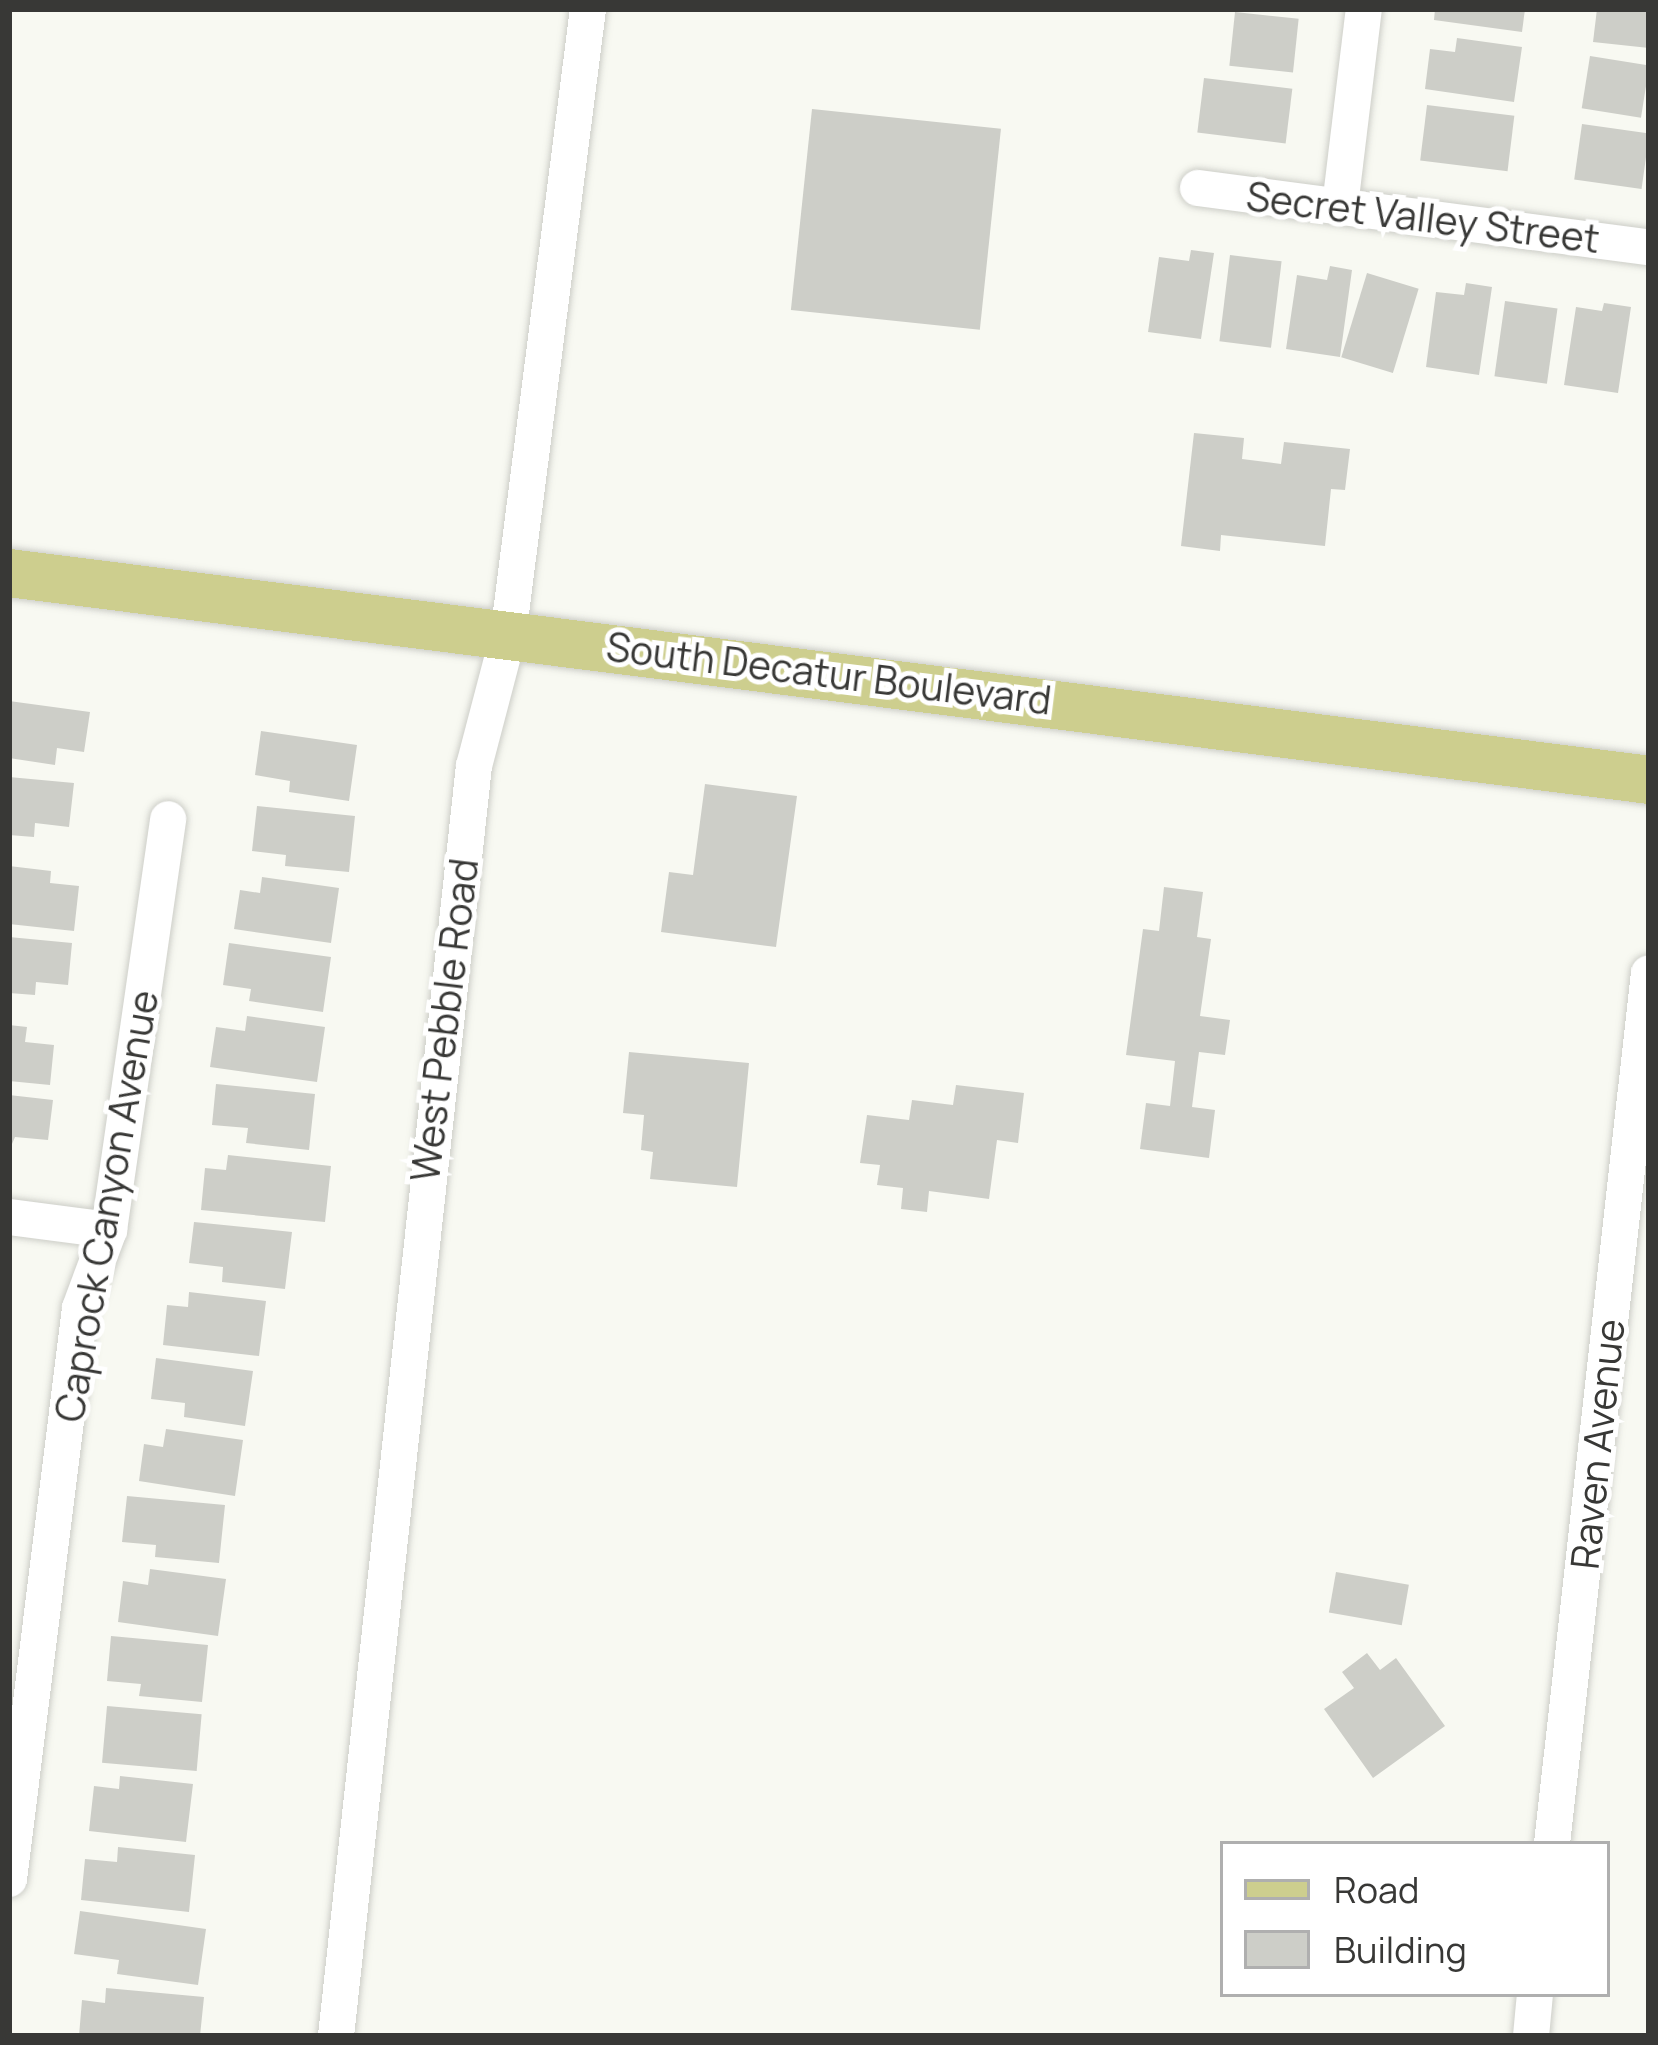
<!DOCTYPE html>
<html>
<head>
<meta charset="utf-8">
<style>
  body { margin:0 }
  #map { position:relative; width:1658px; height:2045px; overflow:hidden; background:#f8f9f2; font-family:Manrope,sans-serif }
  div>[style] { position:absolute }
  .building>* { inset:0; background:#cdcec8; transform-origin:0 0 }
  .roads { filter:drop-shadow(0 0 3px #cdcec8) drop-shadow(0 0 3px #cdcec8) }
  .minor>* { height:36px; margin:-18px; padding:0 18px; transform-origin:18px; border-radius:18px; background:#fff }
  .major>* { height:48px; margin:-24px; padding:0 24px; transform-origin:24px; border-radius:24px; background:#cdce8e }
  span { translate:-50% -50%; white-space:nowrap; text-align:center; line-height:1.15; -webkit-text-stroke:10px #fff; paint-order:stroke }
  .street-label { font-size:39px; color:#383836 }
  .frame { position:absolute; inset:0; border:12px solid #383836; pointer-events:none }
  .legend { position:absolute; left:1220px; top:1841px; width:390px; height:156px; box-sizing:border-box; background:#fff; border:3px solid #afafaf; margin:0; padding:15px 21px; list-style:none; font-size:36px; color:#383836 }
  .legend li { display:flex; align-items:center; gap:24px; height:60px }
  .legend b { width:60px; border:3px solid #afafaf }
</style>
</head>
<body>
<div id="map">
  <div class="building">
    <div style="clip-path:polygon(1435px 9px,1525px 9px,1522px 32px,1434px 20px)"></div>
    <div style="clip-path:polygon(1597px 9px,1649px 9px,1649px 48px,1593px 42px)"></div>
    <div style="left:1235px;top:12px;width:64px;height:54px;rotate:6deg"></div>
    <div style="clip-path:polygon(1457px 38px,1522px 47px,1514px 102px,1425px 89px,1430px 49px,1455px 52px)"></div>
    <div style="left:1590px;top:56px;width:60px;height:53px;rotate:9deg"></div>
    <div style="left:1204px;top:78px;width:89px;height:55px;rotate:7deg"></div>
    <div style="left:1427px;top:105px;width:88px;height:56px;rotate:7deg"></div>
    <div style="left:812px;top:109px;width:190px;height:202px;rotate:6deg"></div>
    <div style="left:1582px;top:124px;width:68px;height:56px;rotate:8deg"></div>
    <div style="clip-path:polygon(1191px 250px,1214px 253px,1201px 339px,1148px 332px,1159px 257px,1189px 261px)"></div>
    <div style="left:1230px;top:255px;width:52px;height:87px;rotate:7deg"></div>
    <div style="clip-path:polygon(1330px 266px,1352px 270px,1340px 357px,1286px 349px,1297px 275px,1327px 280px)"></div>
    <div style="left:1367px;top:273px;width:54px;height:88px;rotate:17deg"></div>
    <div style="clip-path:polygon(1466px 283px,1492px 287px,1479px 375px,1426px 367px,1436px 292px,1464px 295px)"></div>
    <div style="left:1505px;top:301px;width:53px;height:76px;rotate:8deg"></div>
    <div style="clip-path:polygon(1604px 303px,1631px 307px,1618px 393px,1564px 385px,1576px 307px,1602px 311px)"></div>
    <div style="clip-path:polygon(1194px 433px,1244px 438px,1242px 459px,1281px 464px,1284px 442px,1350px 449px,1345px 490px,1331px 489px,1325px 546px,1221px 535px,1220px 551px,1181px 546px)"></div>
    <div style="clip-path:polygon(9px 701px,90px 712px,84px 752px,57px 748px,55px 765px,9px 758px)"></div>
    <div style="clip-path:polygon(261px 731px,357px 745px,349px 801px,289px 792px,290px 781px,255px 775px)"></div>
    <div style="clip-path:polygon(9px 777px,74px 783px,69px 827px,35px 823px,34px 837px,9px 835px)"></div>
    <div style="clip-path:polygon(705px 784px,797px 796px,776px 947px,661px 932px,669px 872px,693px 875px)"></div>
    <div style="clip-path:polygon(257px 806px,355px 816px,349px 872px,285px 866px,286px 855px,252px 851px)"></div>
    <div style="clip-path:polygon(9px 866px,51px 871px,50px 883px,79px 886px,74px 931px,9px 924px)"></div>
    <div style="clip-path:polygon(262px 877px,339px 888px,331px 943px,234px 929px,240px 890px,260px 893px)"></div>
    <div style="clip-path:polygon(1164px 887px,1203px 892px,1197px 937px,1211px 939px,1200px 1016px,1230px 1020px,1225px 1055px,1199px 1052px,1192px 1107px,1215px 1110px,1209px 1158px,1140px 1149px,1146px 1103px,1170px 1106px,1175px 1061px,1126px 1055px,1143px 929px,1159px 931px)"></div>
    <div style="clip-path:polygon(9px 937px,72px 943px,68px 985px,36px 982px,35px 995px,9px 993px)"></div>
    <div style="clip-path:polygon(229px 943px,331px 957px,323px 1012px,249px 1001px,251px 989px,223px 985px)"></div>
    <div style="clip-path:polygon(247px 1016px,325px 1027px,317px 1082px,210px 1067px,216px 1027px,245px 1031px)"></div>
    <div style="clip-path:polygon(9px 1025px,27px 1027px,25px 1042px,54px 1045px,50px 1085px,9px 1081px)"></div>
    <div style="clip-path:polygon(629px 1052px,749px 1063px,737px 1187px,650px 1179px,653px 1152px,641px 1150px,644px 1115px,623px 1113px)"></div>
    <div style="clip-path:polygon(216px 1084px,315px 1094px,309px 1150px,246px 1143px,248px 1128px,212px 1125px)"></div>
    <div style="clip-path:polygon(956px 1085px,1024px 1093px,1018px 1143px,997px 1140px,989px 1199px,929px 1191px,927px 1212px,901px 1209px,903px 1188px,877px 1185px,880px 1165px,860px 1163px,867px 1115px,909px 1120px,912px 1100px,953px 1105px)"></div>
    <div style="clip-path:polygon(9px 1095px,53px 1100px,48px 1140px,15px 1137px,9px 1151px)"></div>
    <div style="clip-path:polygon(228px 1155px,331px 1166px,325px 1222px,201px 1210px,205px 1168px,226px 1170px)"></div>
    <div style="clip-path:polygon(194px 1222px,292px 1232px,285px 1289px,222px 1282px,223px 1267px,189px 1263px)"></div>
    <div style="clip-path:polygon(189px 1292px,266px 1301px,259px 1356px,163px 1345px,167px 1305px,188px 1307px)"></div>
    <div style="clip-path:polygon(156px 1358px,253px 1371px,245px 1426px,184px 1417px,185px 1403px,151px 1399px)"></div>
    <div style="clip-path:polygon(166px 1429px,243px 1440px,235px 1496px,139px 1481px,144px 1444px,163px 1447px)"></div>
    <div style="clip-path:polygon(127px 1496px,225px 1505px,219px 1563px,155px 1557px,156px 1545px,122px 1542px)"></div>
    <div style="clip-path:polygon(150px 1569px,226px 1579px,218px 1636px,118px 1622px,123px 1581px,148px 1585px)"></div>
    <div style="left:1336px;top:1572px;width:74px;height:41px;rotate:10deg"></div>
    <div style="clip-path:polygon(111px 1636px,208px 1645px,202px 1702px,139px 1696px,141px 1684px,107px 1681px)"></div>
    <div style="clip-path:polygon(1367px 1653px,1380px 1670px,1396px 1658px,1445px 1726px,1373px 1778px,1324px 1709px,1354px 1688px,1342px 1672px)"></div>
    <div style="left:107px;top:1706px;width:95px;height:57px;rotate:5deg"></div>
    <div style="clip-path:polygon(120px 1776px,193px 1784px,186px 1842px,89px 1831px,94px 1786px,119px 1789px)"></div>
    <div style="clip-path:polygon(118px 1847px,195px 1855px,189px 1912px,81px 1900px,85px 1859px,117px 1862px)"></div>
    <div style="clip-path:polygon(80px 1911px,206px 1929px,198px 1985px,117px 1974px,119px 1960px,74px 1954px)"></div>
    <div style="clip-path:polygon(106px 1988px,204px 1997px,200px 2036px,79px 2036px,82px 2000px,105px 2003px)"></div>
  </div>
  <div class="roads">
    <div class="minor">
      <div style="left:1198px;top:188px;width:455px;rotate:7.5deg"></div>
      <div style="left:1340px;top:206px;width:198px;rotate:-83.1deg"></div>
      <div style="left:9px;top:1217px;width:101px;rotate:7.4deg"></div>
      <div style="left:1552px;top:1844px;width:876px;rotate:-83.65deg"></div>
      <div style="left:9px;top:1879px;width:575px;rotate:-82.91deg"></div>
      <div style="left:80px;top:1308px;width:83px;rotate:-69.6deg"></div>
      <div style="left:109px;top:1230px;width:415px;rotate:-81.8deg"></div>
      <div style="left:336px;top:2036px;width:1277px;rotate:-83.8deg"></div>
      <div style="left:474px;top:766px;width:134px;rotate:-75.3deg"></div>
      <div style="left:508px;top:636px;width:632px;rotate:-82.73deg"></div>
      <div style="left:1531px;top:2036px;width:42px;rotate:-84.6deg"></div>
    </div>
    <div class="major">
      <div style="left:9px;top:573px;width:1653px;rotate:7.19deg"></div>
    </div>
  </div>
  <div class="street-label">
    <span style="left:1423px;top:217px;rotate:7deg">Secret Valley Street</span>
    <span style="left:829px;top:673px;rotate:7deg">South Decatur Boulevard</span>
    <span style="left:444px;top:1020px;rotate:-83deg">West Pebble Road</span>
    <span style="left:106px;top:1206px;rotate:-80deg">Caprock Canyon Avenue</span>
    <span style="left:1597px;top:1444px;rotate:-84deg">Raven Avenue</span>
  </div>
  <div class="frame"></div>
  <ul class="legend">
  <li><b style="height:15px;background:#cdce8e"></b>Road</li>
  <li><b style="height:33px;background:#cdcec8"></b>Building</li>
  </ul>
</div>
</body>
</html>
